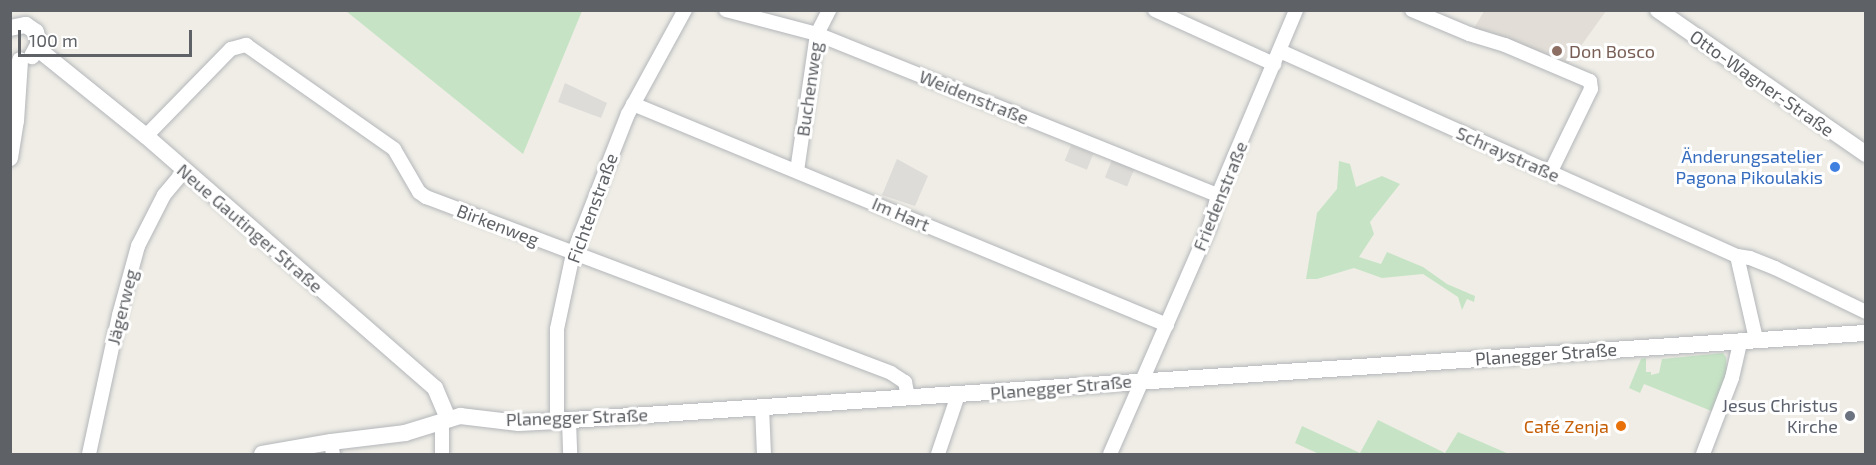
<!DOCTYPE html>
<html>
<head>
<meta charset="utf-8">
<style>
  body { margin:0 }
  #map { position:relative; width:1876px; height:465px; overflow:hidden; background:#efede6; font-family:"Exo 2",sans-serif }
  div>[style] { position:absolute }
  .industrial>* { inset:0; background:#dedcd8; transform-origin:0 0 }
  .education>* { inset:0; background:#e2ded7 }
  .green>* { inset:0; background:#c6e4c5 }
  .roads { filter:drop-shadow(0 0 2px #b3b6ba) drop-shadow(0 0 2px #b3b6ba) }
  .minor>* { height:14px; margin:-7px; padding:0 7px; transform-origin:7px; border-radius:7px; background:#fff }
  .tertiary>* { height:16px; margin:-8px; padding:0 8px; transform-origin:8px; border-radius:8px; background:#fff }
  .dots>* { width:16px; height:16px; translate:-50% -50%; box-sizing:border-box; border:3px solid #fff; border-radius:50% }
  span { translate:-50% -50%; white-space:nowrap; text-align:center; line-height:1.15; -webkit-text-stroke:6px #fff; paint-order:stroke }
  .education-label { font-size:18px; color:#785e54 }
  .left { translate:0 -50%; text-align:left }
  .street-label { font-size:18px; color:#5e6165 }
  .shop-label { font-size:18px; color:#366cbe }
  .right { translate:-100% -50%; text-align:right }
  .worship-label { font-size:18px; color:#5b616d }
  .food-label { font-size:18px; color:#c56008 }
  .frame { position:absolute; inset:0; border:12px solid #5e6165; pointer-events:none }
  .scale { position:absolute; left:18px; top:30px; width:174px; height:27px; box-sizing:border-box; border:3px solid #5e6165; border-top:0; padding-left:8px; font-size:18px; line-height:21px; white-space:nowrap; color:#5e6165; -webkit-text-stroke:4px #fff; paint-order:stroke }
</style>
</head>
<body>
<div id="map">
  <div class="industrial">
    <div style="clip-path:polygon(565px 83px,607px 103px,601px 118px,558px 102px)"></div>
    <div style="left:1071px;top:145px;width:24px;height:17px;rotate:22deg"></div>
    <div style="clip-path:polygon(897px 159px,928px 176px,915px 206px,882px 195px)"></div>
    <div style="left:1112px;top:160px;width:24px;height:19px;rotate:22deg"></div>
  </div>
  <div class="education">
    <div style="clip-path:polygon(1484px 11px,1606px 11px,1568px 64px,1504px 37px,1473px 30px)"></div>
  </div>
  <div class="green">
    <div style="clip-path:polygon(346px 11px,582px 11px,523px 154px)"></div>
    <div style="clip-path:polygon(1339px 161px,1350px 164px,1356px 187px,1382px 176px,1400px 184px,1370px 222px,1374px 234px,1359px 257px,1381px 264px,1387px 252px,1423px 267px,1447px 284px,1475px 296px,1474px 302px,1467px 299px,1462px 310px,1458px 297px,1423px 274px,1382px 278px,1354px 268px,1317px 279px,1306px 279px,1317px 213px,1337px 189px)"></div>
    <div style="clip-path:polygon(1723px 353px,1726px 357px,1727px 374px,1714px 412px,1644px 384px,1640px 393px,1629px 388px,1641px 359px,1646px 358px,1646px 372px,1651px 372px,1651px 375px,1659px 373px,1662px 359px)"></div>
    <div style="clip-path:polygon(1378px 420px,1445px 453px,1458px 432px,1509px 454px,1319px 454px,1295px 443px,1302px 426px,1360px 453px)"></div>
  </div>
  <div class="roads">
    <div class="minor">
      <div style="left:726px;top:10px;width:94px;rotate:14.8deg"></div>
      <div style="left:817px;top:34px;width:432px;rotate:21.9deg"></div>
      <div style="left:1155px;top:10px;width:131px;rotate:24.4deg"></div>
      <div style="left:1412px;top:10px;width:62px;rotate:22.8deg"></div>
      <div style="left:1469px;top:34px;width:38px;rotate:17deg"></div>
      <div style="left:1505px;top:45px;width:92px;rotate:23deg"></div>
      <div style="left:1590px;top:81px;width:8px;rotate:83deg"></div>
      <div style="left:1591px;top:89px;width:93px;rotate:116deg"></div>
      <div style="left:1280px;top:51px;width:501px;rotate:24.16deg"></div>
      <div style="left:1737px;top:256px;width:85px;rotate:77.1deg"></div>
      <div style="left:633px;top:104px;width:578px;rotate:22.48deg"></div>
      <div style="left:146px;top:136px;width:122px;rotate:-45.7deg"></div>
      <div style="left:231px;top:49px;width:16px;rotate:-15deg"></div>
      <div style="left:246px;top:45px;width:181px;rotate:35.1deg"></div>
      <div style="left:394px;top:149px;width:50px;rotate:59.8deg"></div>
      <div style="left:419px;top:192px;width:9px;rotate:36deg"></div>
      <div style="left:426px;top:197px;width:497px;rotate:20.7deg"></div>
      <div style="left:891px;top:373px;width:17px;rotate:33deg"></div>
      <div style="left:905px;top:382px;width:16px;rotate:79deg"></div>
      <div style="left:797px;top:171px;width:138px;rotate:-81.7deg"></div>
      <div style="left:817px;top:34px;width:27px;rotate:-63deg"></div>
      <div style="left:1737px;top:256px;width:13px;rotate:9deg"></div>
      <div style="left:1750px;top:258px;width:27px;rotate:22deg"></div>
      <div style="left:1775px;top:268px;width:101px;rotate:25.8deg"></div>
      <div style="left:762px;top:407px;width:47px;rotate:87.6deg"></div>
      <div style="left:569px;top:420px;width:34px;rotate:88deg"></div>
      <div style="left:442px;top:421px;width:33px;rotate:90deg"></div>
      <div style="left:557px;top:421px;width:92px;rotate:-90deg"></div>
      <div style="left:557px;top:329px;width:77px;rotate:-78deg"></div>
      <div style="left:573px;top:254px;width:150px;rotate:-68.6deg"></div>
      <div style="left:628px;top:114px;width:119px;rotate:-61.3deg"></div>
      <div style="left:331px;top:442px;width:12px;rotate:81deg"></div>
      <div style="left:89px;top:454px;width:142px;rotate:-77.8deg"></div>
      <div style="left:119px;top:315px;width:72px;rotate:-74.6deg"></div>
      <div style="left:138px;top:246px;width:57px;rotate:-63deg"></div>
      <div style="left:164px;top:195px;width:31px;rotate:-50deg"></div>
      <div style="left:938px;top:454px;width:62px;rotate:-71.3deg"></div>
      <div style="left:1110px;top:454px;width:250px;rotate:-66.4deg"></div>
      <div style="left:1210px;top:225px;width:31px;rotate:-75deg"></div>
      <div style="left:1218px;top:195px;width:201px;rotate:-67.1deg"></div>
      <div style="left:1703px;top:454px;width:81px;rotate:-69.1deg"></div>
      <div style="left:1732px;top:378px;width:39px;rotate:-77deg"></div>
    </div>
    <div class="tertiary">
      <div style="left:1658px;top:10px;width:253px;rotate:34.7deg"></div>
      <div style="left:10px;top:28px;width:16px;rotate:-11deg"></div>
      <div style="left:26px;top:25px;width:12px;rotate:35deg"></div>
      <div style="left:36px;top:32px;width:11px;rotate:75deg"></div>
      <div style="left:39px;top:43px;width:15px;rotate:118deg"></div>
      <div style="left:38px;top:49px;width:139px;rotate:38.9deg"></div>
      <div style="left:146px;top:136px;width:383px;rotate:41.1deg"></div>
      <div style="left:435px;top:388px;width:33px;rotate:67deg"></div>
      <div style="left:10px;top:158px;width:37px;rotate:-81deg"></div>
      <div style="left:16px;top:121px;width:61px;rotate:-86.2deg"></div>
      <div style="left:262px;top:454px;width:70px;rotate:-9.9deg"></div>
      <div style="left:331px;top:442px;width:75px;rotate:-6.9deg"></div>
      <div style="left:405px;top:433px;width:58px;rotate:-17.2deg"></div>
      <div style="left:460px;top:416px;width:59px;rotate:6.8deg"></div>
      <div style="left:519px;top:423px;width:38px;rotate:-3deg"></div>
      <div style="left:557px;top:421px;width:1312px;rotate:-3.85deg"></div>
    </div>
  </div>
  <div class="dots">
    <div style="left:1557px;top:51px;background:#8d6e63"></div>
    <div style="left:1835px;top:167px;background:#3f7fe0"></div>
    <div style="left:1850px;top:416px;background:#6b7280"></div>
    <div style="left:1621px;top:426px;background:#e8710a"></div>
  </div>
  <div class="education-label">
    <span class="left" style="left:1569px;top:51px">Don Bosco</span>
  </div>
  <div class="street-label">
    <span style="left:1762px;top:83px;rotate:35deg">Otto-Wagner-Straße</span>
    <span style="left:809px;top:89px;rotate:-82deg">Buchenweg</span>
    <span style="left:974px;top:97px;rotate:22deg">Weidenstraße</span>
    <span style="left:1508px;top:154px;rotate:24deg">Schraystraße</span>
    <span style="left:1220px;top:196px;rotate:-68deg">Friedenstraße</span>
    <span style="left:592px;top:208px;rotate:-70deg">Fichtenstraße</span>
    <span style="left:901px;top:214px;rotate:23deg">Im Hart</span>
    <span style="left:498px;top:225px;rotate:21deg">Birkenweg</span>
    <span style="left:250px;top:228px;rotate:41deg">Neue Gautinger Straße</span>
    <span style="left:122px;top:307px;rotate:-76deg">Jägerweg</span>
    <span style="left:1546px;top:354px;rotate:-4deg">Planegger Straße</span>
    <span style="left:1061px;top:387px;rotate:-5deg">Planegger Straße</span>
    <span style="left:577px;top:417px;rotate:-2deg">Planegger Straße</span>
  </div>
  <div class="shop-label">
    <span class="right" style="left:1823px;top:167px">Änderungsatelier<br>Pagona Pikoulakis</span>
  </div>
  <div class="worship-label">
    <span class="right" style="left:1838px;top:416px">Jesus Christus<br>Kirche</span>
  </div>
  <div class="food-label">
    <span class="right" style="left:1609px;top:426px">Café Zenja</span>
  </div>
  <div class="frame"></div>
  <div class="scale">100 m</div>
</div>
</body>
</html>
